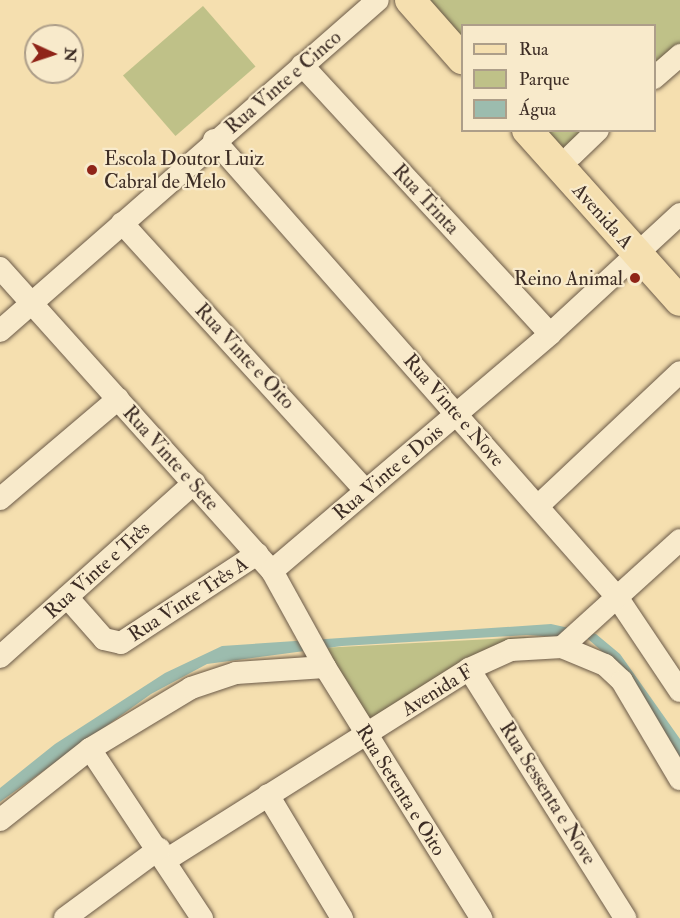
<!DOCTYPE html>
<html>
<head>
<meta charset="utf-8">
<style>
  body { margin:0 }
  #map { position:relative; width:680px; height:918px; overflow:hidden; background:#f5dfaf; font-family:"IM FELL Double Pica",serif }
  div>[style] { position:absolute }
  .green>* { inset:0; background:#bfc188; transform-origin:0 0 }
  .water>* { inset:0; background:#9cbcae }
  .roads { filter:drop-shadow(0 0 2px #6b5a48) drop-shadow(0 0 2px #6b5a48) }
  .minor>* { height:22px; margin:-11px; padding:0 11px; transform-origin:11px; border-radius:11px; background:#f8eacb }
  .major>* { height:30px; margin:-15px; padding:0 15px; transform-origin:15px; border-radius:15px; background:#f5dfaf }
  .dots>* { width:16px; height:16px; translate:-50% -50%; box-sizing:border-box; border:3px solid #f8eacb; border-radius:50% }
  span { translate:-50% -50%; white-space:nowrap; text-align:center; line-height:1.15; -webkit-text-stroke:4.5px #f8eacb; paint-order:stroke }
  .street-label { font-size:20px; color:#3d2d25 }
  .poi-label { font-size:20px; color:#3d2d25 }
  .left { translate:0 -50%; text-align:left }
  .right { translate:-100% -50%; text-align:right }
  .legend { position:absolute; left:461px; top:24px; width:195px; height:108px; box-sizing:border-box; background:#f8eacb; border:2px solid #ad9e89; margin:0; padding:8px 10px; list-style:none; font-size:18px; color:#3d2d25 }
  .legend li { display:flex; align-items:center; gap:12px; height:30px }
  .legend b { width:30px; border:2px solid #ad9e89 }
  .north { position:absolute; left:24px; top:24px; width:60px; height:60px; box-sizing:border-box; background:#f8eacb; border:2px solid #ad9e89; border-radius:50%; rotate:93deg; font-size:16px; font-weight:700; line-height:24px; text-align:center; color:#3d2d25 }
  .north::after { content:''; display:block; margin:auto; width:21px; height:27px; background:#8f2418; clip-path:polygon(50% 0,100% 100%,50% 72%,0 100%) }
</style>
</head>
<body>
<div id="map">
  <div class="green">
    <div style="clip-path:polygon(430px 0,680px 0,680px 54px,655px 77px,654px 26px,462px 26px,462px 37px)"></div>
    <div style="left:203px;top:6px;width:80px;height:106px;rotate:49deg"></div>
    <div style="clip-path:polygon(546px 131px,594px 131px,567px 155px)"></div>
    <div style="clip-path:polygon(527px 637px,367px 728px,321px 648px)"></div>
  </div>
  <div class="water">
    <div style="clip-path:polygon(551px 624px,596px 634px,620px 654px,680px 739px,680px 757px,622px 669px,588px 639px,527px 635px,342px 646px,207px 664px,151px 694px,0 802px,0 788px,55px 744px,165px 673px,222px 646px)"></div>
  </div>
  <div class="roads">
    <div class="minor">
      <div style="left:302px;top:65px;width:366px;rotate:47.3deg"></div>
      <div style="left:654px;top:78px;width:35px;rotate:-41deg"></div>
      <div style="left:214px;top:140px;width:609px;rotate:48.59deg"></div>
      <div style="left:617px;top:597px;width:113px;rotate:56.2deg"></div>
      <div style="left:572px;top:155px;width:36px;rotate:-44deg"></div>
      <div style="left:122px;top:223px;width:362px;rotate:47.7deg"></div>
      <div style="left:0;top:268px;width:407px;rotate:48.1deg"></div>
      <div style="left:272px;top:571px;width:110px;rotate:61.1deg"></div>
      <div style="left:325px;top:667px;width:296px;rotate:58.1deg"></div>
      <div style="left:0;top:331px;width:502px;rotate:-41.21deg"></div>
      <div style="left:0;top:499px;width:155px;rotate:-40.3deg"></div>
      <div style="left:538px;top:506px;width:195px;rotate:-43.3deg"></div>
      <div style="left:272px;top:571px;width:365px;rotate:-40.4deg"></div>
      <div style="left:550px;top:334px;width:177px;rotate:-42.7deg"></div>
      <div style="left:67px;top:597px;width:56px;rotate:48.6deg"></div>
      <div style="left:104px;top:639px;width:17px;rotate:13deg"></div>
      <div style="left:121px;top:643px;width:163px;rotate:-33.2deg"></div>
      <div style="left:562px;top:647px;width:159px;rotate:-42.2deg"></div>
      <div style="left:0;top:657px;width:261px;rotate:-41.9deg"></div>
      <div style="left:469px;top:669px;width:294px;rotate:57.9deg"></div>
      <div style="left:90px;top:749px;width:203px;rotate:56.5deg"></div>
      <div style="left:268px;top:795px;width:144px;rotate:59deg"></div>
      <div style="left:0;top:820px;width:115px;rotate:-38.3deg"></div>
      <div style="left:90px;top:749px;width:118px;rotate:-31.1deg"></div>
      <div style="left:191px;top:688px;width:47px;rotate:-18.4deg"></div>
      <div style="left:236px;top:673px;width:89px;rotate:-3.9deg"></div>
      <div style="left:166px;top:860px;width:358px;rotate:-32.2deg"></div>
      <div style="left:469px;top:669px;width:46px;rotate:-24.3deg"></div>
      <div style="left:511px;top:650px;width:51px;rotate:-3.4deg"></div>
      <div style="left:562px;top:647px;width:47px;rotate:22.7deg"></div>
      <div style="left:605px;top:665px;width:23px;rotate:43deg"></div>
      <div style="left:622px;top:681px;width:114px;rotate:59.4deg"></div>
      <div style="left:65px;top:918px;width:117px;rotate:-36.3deg"></div>
    </div>
    <div class="major">
      <div style="left:410px;top:0;width:79px;rotate:48.6deg"></div>
      <div style="left:527px;top:130px;width:229px;rotate:48.2deg"></div>
    </div>
  </div>
  <div class="dots">
    <div style="left:92px;top:170px;background:#8f2418"></div>
    <div style="left:635px;top:278px;background:#8f2418"></div>
  </div>
  <div class="street-label">
    <span style="left:283px;top:82px;rotate:-41deg">Rua Vinte e Cinco</span>
    <span style="left:426px;top:199px;rotate:47deg">Rua Trinta</span>
    <span style="left:603px;top:216px;rotate:48deg">Avenida A</span>
    <span style="left:245px;top:356px;rotate:47deg">Rua Vinte e Oito</span>
    <span style="left:454px;top:410px;rotate:49deg">Rua Vinte e Nove</span>
    <span style="left:171px;top:458px;rotate:48deg">Rua Vinte e Sete</span>
    <span style="left:388px;top:472px;rotate:-40deg">Rua Vinte e Dois</span>
    <span style="left:97px;top:570px;rotate:-42deg">Rua Vinte e Três</span>
    <span style="left:188px;top:599px;rotate:-33deg">Rua Vinte Três A</span>
    <span style="left:437px;top:690px;rotate:-32deg">Avenida F</span>
    <span style="left:401px;top:790px;rotate:58deg">Rua Setenta e Oito</span>
    <span style="left:548px;top:793px;rotate:58deg">Rua Sessenta e Nove</span>
  </div>
  <div class="poi-label">
    <span class="left" style="left:104px;top:170px">Escola Doutor Luiz<br>Cabral de Melo</span>
    <span class="right" style="left:623px;top:278px">Reino Animal</span>
  </div>
  <ul class="legend">
  <li><b style="height:8px;background:#f5dfaf"></b>Rua</li>
  <li><b style="height:16px;background:#bfc188"></b>Parque</li>
  <li><b style="height:16px;background:#9cbcae"></b>Água</li>
  </ul>
  <div class="north">N</div>
</div>
</body>
</html>
